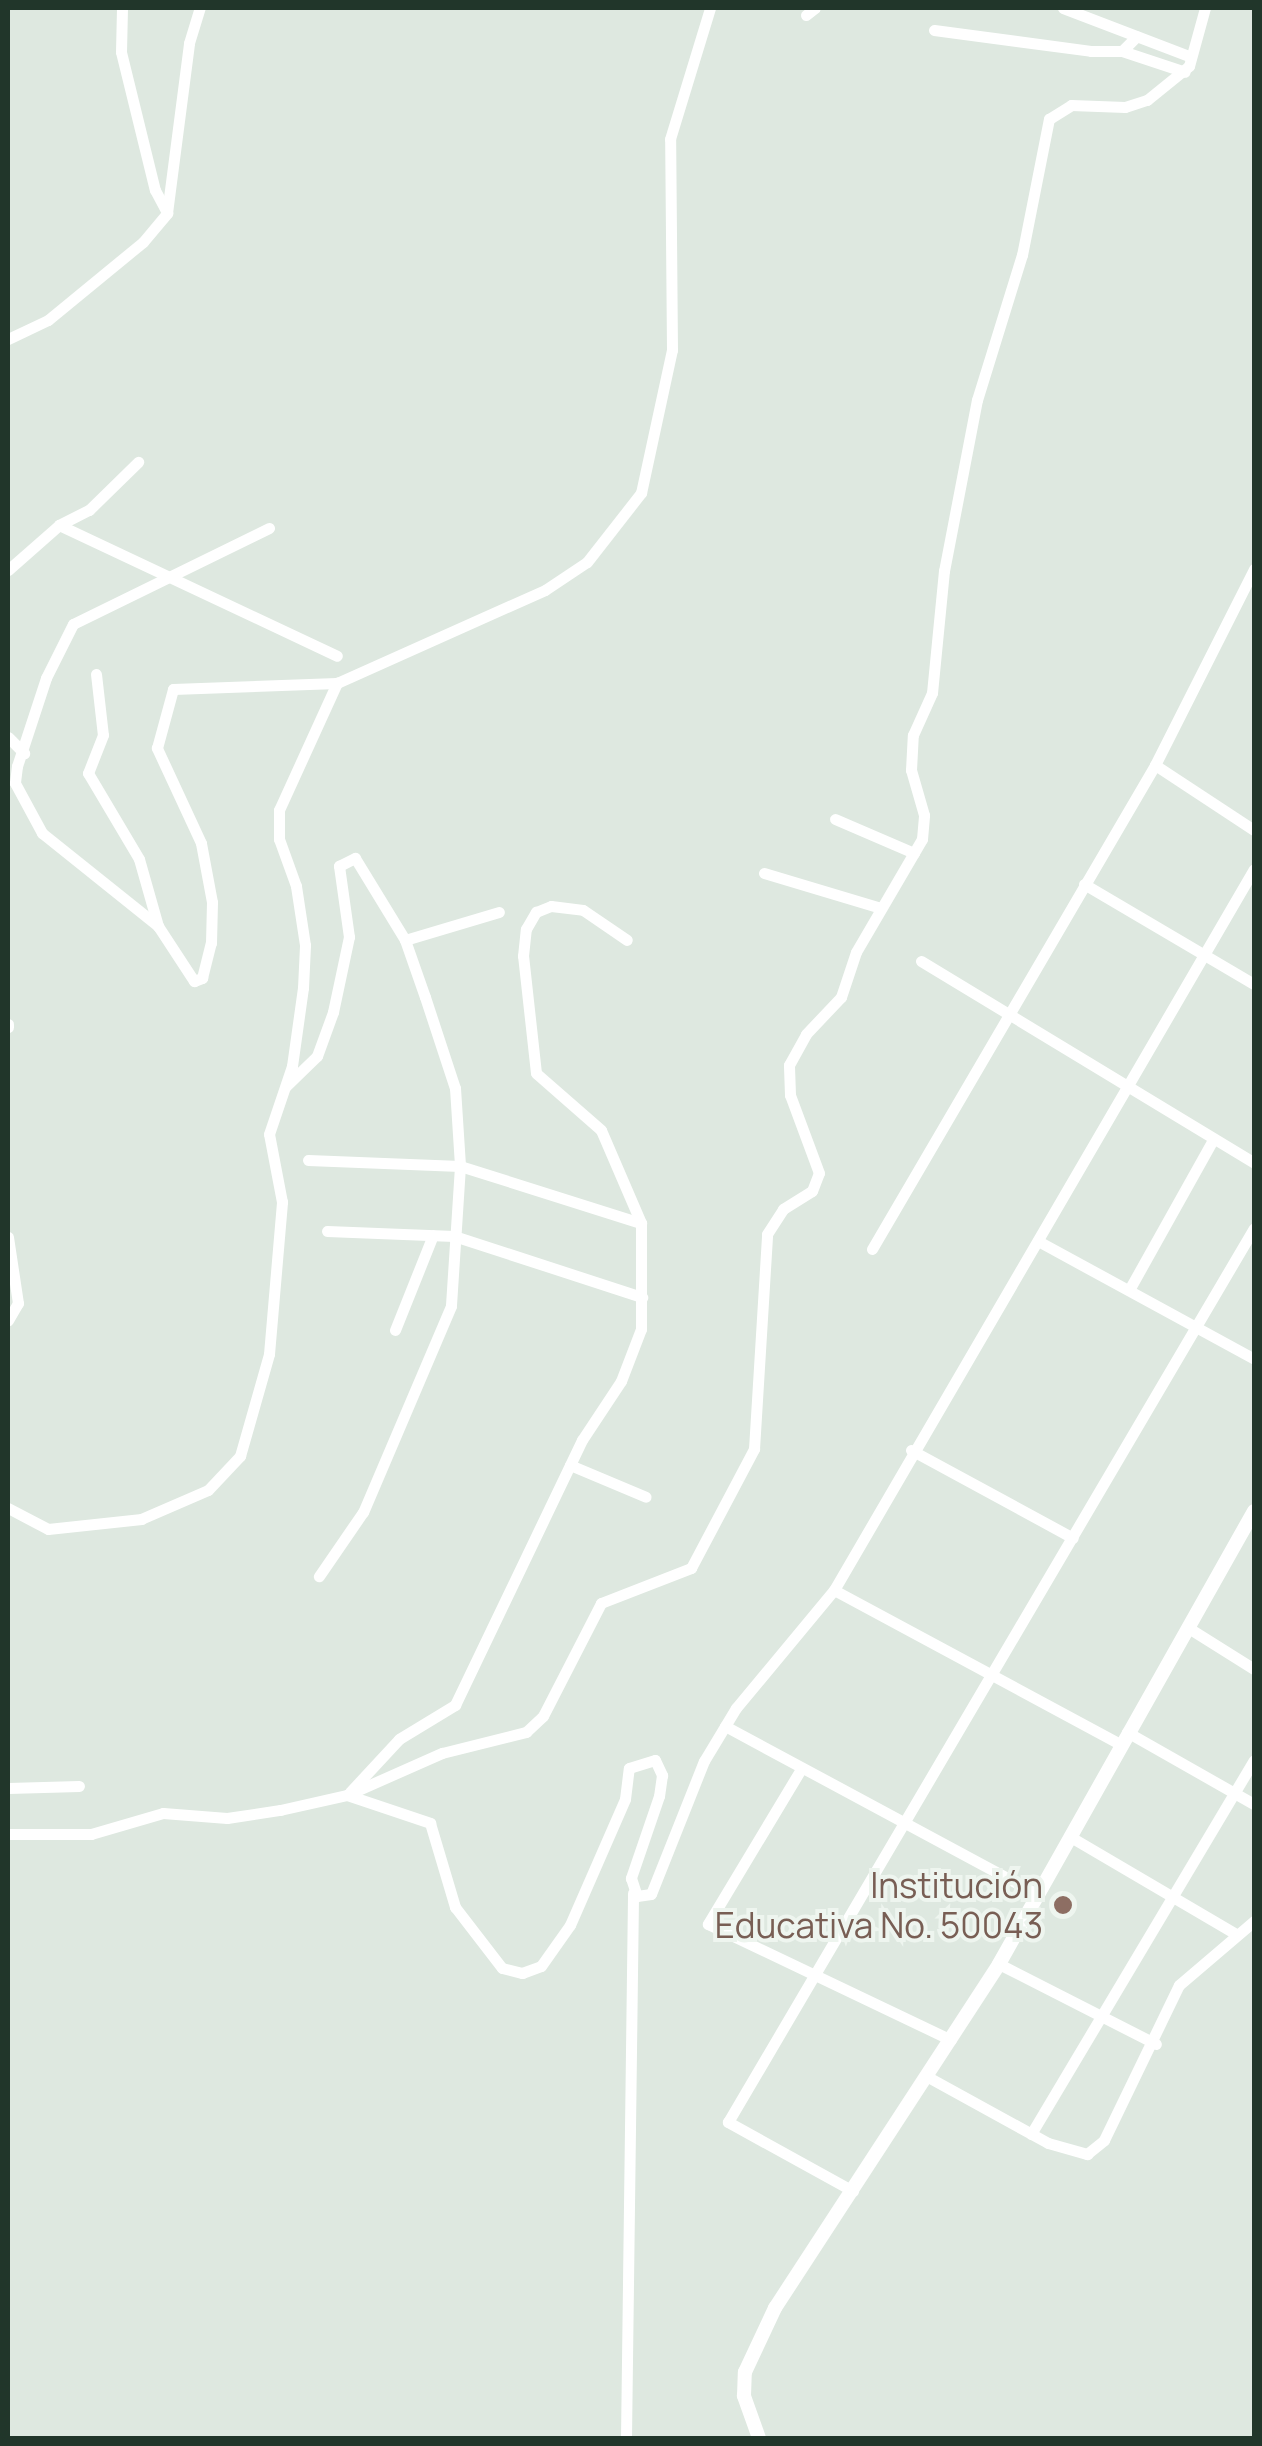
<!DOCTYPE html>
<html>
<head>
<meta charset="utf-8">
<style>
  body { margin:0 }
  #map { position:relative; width:1262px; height:2446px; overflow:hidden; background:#dee8e0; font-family:Manrope,sans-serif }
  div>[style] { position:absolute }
  .minor>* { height:11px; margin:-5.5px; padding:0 5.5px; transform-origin:5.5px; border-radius:5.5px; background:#fff }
  .tertiary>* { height:14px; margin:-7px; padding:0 7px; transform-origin:7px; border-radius:7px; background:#fff }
  .dots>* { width:28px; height:28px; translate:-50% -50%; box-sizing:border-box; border:5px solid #eef5ef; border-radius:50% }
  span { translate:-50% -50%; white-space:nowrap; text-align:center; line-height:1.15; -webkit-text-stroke:8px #eef5ef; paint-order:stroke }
  .education-label { font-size:35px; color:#785e54 }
  .right { translate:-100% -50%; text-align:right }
  .frame { position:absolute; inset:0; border:10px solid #21362a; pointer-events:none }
</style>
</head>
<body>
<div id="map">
  <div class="minor">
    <div style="left:122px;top:8px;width:44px;rotate:91.3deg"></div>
    <div style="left:121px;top:52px;width:142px;rotate:76.2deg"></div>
    <div style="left:155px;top:190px;width:26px;rotate:62deg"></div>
    <div style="left:167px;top:213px;width:171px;rotate:-82.6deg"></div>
    <div style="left:189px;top:43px;width:37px;rotate:-73deg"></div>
    <div style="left:1063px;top:8px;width:137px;rotate:20.9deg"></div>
    <div style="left:806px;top:15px;width:11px;rotate:-38deg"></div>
    <div style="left:934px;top:30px;width:158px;rotate:7.6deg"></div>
    <div style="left:1091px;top:51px;width:31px"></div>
    <div style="left:1122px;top:51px;width:21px;rotate:-45deg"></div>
    <div style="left:1122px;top:51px;width:66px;rotate:18.4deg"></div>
    <div style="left:8px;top:339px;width:44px;rotate:-25.4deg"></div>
    <div style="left:48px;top:320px;width:123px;rotate:-39.4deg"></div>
    <div style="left:143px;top:242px;width:38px;rotate:-50deg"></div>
    <div style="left:59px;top:525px;width:307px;rotate:25.2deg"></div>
    <div style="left:269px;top:528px;width:218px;rotate:153.9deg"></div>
    <div style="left:73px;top:624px;width:60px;rotate:116.6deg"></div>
    <div style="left:46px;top:678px;width:93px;rotate:108.2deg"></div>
    <div style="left:17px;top:766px;width:17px;rotate:97deg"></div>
    <div style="left:15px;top:783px;width:57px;rotate:61.6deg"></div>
    <div style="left:42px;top:833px;width:149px;rotate:38.7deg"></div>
    <div style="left:158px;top:926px;width:66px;rotate:56.8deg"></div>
    <div style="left:194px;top:981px;width:9px;rotate:-21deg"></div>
    <div style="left:202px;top:978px;width:36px;rotate:-76deg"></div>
    <div style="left:211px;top:943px;width:41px;rotate:-88.6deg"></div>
    <div style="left:212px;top:902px;width:60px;rotate:-100.6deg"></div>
    <div style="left:201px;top:843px;width:105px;rotate:-114.9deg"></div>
    <div style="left:157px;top:748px;width:61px;rotate:-74.8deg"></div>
    <div style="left:173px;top:689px;width:164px;rotate:-2.1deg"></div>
    <div style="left:337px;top:683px;width:228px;rotate:-24.1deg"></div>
    <div style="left:545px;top:590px;width:50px;rotate:-33.7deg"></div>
    <div style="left:587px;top:562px;width:88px;rotate:-52deg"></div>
    <div style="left:641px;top:493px;width:146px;rotate:-77.8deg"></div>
    <div style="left:672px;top:350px;width:211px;rotate:-90.5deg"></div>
    <div style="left:670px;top:139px;width:137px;rotate:-73deg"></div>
    <div style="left:8px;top:570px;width:68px;rotate:-41.4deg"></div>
    <div style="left:59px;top:525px;width:34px;rotate:-27deg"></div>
    <div style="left:89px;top:510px;width:69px;rotate:-44.4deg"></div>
    <div style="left:96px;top:674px;width:61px;rotate:83.5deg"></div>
    <div style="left:103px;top:735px;width:41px;rotate:111.5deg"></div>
    <div style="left:88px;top:773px;width:100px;rotate:59.3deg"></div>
    <div style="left:139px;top:859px;width:70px;rotate:74.2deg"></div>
    <div style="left:8px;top:737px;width:23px;rotate:45deg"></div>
    <div style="left:1155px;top:765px;width:118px;rotate:33.3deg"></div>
    <div style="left:835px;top:819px;width:86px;rotate:23.3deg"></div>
    <div style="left:764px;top:873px;width:122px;rotate:16.7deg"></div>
    <div style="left:1084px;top:884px;width:197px;rotate:30.5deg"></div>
    <div style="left:405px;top:940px;width:98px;rotate:-16.6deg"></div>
    <div style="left:921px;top:961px;width:389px;rotate:31.2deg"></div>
    <div style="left:8px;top:1024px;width:3px;rotate:90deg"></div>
    <div style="left:286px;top:1086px;width:43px;rotate:-44.1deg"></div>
    <div style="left:317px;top:1056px;width:47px;rotate:-70deg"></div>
    <div style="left:333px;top:1012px;width:77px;rotate:-78deg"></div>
    <div style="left:349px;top:937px;width:72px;rotate:-98deg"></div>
    <div style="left:339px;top:866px;width:18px;rotate:-27deg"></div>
    <div style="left:355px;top:858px;width:96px;rotate:58.6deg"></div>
    <div style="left:405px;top:940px;width:60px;rotate:70.7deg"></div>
    <div style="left:425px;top:997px;width:96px;rotate:71.8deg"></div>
    <div style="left:455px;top:1088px;width:78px;rotate:86.3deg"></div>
    <div style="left:460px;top:1166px;width:140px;rotate:93.7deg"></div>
    <div style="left:451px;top:1306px;width:224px;rotate:113.1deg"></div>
    <div style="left:363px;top:1512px;width:78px;rotate:124.5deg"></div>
    <div style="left:308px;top:1160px;width:152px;rotate:2.3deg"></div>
    <div style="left:460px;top:1166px;width:190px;rotate:17.5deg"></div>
    <div style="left:327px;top:1231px;width:127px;rotate:2.3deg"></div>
    <div style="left:454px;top:1236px;width:198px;rotate:18deg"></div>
    <div style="left:8px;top:1237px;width:67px;rotate:81.4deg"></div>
    <div style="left:18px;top:1303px;width:20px;rotate:120deg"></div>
    <div style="left:1038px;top:1241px;width:246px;rotate:28.6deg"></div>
    <div style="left:872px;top:1249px;width:561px;rotate:-59.68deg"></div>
    <div style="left:1155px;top:765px;width:220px;rotate:-63.2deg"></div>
    <div style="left:1129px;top:1290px;width:172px;rotate:-60.8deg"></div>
    <div style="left:395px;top:1330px;width:102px;rotate:-68.2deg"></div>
    <div style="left:911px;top:1450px;width:184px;rotate:28.5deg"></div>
    <div style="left:570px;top:1465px;width:82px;rotate:22.8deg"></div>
    <div style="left:8px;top:1508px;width:45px;rotate:27.7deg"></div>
    <div style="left:48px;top:1529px;width:94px;rotate:-6.1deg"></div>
    <div style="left:141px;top:1519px;width:73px;rotate:-23.4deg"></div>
    <div style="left:208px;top:1490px;width:47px;rotate:-46.7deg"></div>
    <div style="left:240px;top:1456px;width:106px;rotate:-74.1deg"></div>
    <div style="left:269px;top:1354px;width:153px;rotate:-85.1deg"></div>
    <div style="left:282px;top:1202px;width:69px;rotate:-100.8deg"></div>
    <div style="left:269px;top:1134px;width:72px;rotate:-71.3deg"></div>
    <div style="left:292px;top:1066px;width:79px;rotate:-82deg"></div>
    <div style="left:303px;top:988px;width:43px;rotate:-87.3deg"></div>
    <div style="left:305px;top:945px;width:60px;rotate:-98.7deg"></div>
    <div style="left:296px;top:886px;width:50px;rotate:-109.9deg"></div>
    <div style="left:279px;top:839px;width:29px;rotate:-90deg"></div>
    <div style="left:279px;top:810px;width:140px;rotate:-65.5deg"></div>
    <div style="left:834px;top:1590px;width:325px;rotate:28.3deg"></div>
    <div style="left:1187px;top:1627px;width:79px;rotate:32.1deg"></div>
    <div style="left:725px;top:1726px;width:354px;rotate:28.3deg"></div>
    <div style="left:1127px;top:1732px;width:146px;rotate:29.6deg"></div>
    <div style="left:801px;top:1769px;width:181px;rotate:121deg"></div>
    <div style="left:708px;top:1924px;width:269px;rotate:25.5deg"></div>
    <div style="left:8px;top:1788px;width:71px;rotate:-1.6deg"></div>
    <div style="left:350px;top:1792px;width:72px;rotate:-47.2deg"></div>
    <div style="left:399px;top:1739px;width:66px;rotate:-31.3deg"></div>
    <div style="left:455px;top:1705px;width:294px;rotate:-64.4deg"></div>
    <div style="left:582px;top:1440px;width:71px;rotate:-56.5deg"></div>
    <div style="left:621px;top:1381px;width:56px;rotate:-69deg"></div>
    <div style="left:641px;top:1329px;width:106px;rotate:-90deg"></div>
    <div style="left:641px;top:1223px;width:101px;rotate:-113.3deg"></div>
    <div style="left:601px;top:1130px;width:86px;rotate:-138.8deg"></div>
    <div style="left:536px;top:1073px;width:118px;rotate:-96.3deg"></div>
    <div style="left:523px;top:956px;width:27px;rotate:-84deg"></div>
    <div style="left:526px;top:929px;width:20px;rotate:-60deg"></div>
    <div style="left:536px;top:912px;width:16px;rotate:-22deg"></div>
    <div style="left:551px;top:906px;width:32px;rotate:7deg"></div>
    <div style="left:583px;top:910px;width:53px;rotate:34.3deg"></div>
    <div style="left:347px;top:1795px;width:88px;rotate:18.6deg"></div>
    <div style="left:430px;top:1823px;width:88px;rotate:73.4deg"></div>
    <div style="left:455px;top:1907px;width:77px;rotate:52.4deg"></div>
    <div style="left:502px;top:1968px;width:21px;rotate:14deg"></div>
    <div style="left:522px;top:1973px;width:20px;rotate:-20deg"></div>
    <div style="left:541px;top:1966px;width:50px;rotate:-54.7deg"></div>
    <div style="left:570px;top:1925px;width:137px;rotate:-66.4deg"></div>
    <div style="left:625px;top:1799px;width:31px;rotate:-83deg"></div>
    <div style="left:629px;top:1768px;width:27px;rotate:-17deg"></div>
    <div style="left:655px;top:1760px;width:17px;rotate:65deg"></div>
    <div style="left:662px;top:1775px;width:21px;rotate:98deg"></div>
    <div style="left:659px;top:1796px;width:87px;rotate:108.9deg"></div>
    <div style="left:631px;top:1878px;width:19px;rotate:72deg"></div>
    <div style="left:637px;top:1896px;width:14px;rotate:-8deg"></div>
    <div style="left:651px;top:1894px;width:143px;rotate:-68.3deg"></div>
    <div style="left:704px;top:1761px;width:62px;rotate:-58.9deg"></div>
    <div style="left:736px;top:1708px;width:153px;rotate:-50.3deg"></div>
    <div style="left:834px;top:1590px;width:834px;rotate:-59.78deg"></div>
    <div style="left:8px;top:1834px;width:83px"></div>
    <div style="left:91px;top:1834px;width:75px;rotate:-16.3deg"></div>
    <div style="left:163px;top:1813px;width:64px;rotate:4.5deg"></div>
    <div style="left:227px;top:1818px;width:54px;rotate:-8.6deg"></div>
    <div style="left:280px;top:1810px;width:69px;rotate:-12.6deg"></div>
    <div style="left:347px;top:1795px;width:104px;rotate:-23.9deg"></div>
    <div style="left:442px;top:1753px;width:87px;rotate:-14deg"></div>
    <div style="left:526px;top:1732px;width:23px;rotate:-43deg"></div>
    <div style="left:543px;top:1716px;width:127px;rotate:-62.8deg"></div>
    <div style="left:601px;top:1603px;width:97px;rotate:-21.3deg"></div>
    <div style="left:691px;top:1568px;width:135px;rotate:-62.1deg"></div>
    <div style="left:754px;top:1449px;width:215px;rotate:-86.5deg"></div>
    <div style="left:767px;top:1234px;width:30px;rotate:-57deg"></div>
    <div style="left:783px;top:1209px;width:34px;rotate:-32deg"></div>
    <div style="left:812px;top:1191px;width:19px;rotate:-69deg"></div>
    <div style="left:819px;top:1173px;width:83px;rotate:-110.4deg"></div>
    <div style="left:790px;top:1095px;width:30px;rotate:-92deg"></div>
    <div style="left:789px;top:1065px;width:35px;rotate:-61deg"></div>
    <div style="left:806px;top:1034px;width:51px;rotate:-46.6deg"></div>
    <div style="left:841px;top:997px;width:47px;rotate:-71.6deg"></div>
    <div style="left:856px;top:952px;width:131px;rotate:-59.7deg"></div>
    <div style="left:922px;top:839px;width:24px;rotate:-85deg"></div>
    <div style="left:924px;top:815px;width:47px;rotate:-106.1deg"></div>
    <div style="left:911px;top:770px;width:35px;rotate:-87deg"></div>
    <div style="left:913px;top:735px;width:46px;rotate:-65.7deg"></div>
    <div style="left:932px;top:693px;width:123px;rotate:-84.4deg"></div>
    <div style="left:944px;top:571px;width:174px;rotate:-79.1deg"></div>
    <div style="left:977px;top:400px;width:152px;rotate:-72.8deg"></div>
    <div style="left:1022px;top:255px;width:139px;rotate:-78.8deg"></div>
    <div style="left:1049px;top:119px;width:26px;rotate:-32deg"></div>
    <div style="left:1071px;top:105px;width:54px;rotate:2.1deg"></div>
    <div style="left:1125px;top:107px;width:23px;rotate:-18deg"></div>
    <div style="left:1147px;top:100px;width:54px;rotate:-39deg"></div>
    <div style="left:1189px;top:66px;width:60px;rotate:-74.6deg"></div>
    <div style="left:1069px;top:1836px;width:194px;rotate:30.4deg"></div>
    <div style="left:999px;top:1964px;width:176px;rotate:27deg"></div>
    <div style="left:928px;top:2077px;width:137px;rotate:28.8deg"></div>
    <div style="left:1048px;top:2143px;width:41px;rotate:15.8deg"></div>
    <div style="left:1087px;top:2154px;width:22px;rotate:-39deg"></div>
    <div style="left:1104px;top:2140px;width:172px;rotate:-64.2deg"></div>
    <div style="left:1179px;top:1985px;width:99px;rotate:-40.5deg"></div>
    <div style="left:1031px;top:2134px;width:435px;rotate:-59.2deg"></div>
    <div style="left:853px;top:2191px;width:143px;rotate:-151.1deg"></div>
    <div style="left:728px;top:2122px;width:1037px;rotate:-59.53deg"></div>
    <div style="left:626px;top:2438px;width:545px;rotate:-89.26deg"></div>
  </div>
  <div class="tertiary">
    <div style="left:759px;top:2438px;width:45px;rotate:-109.7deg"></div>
    <div style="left:744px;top:2396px;width:24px;rotate:-88deg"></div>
    <div style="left:745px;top:2372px;width:71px;rotate:-64.9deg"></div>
    <div style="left:775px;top:2308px;width:411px;rotate:-56.9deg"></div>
    <div style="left:999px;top:1964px;width:520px;rotate:-60.62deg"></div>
  </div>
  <div class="dots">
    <div style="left:1063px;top:1905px;background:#8d6e63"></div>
  </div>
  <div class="education-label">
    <span class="right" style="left:1043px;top:1905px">Institución<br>Educativa No. 50043</span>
  </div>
  <div class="frame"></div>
</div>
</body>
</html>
